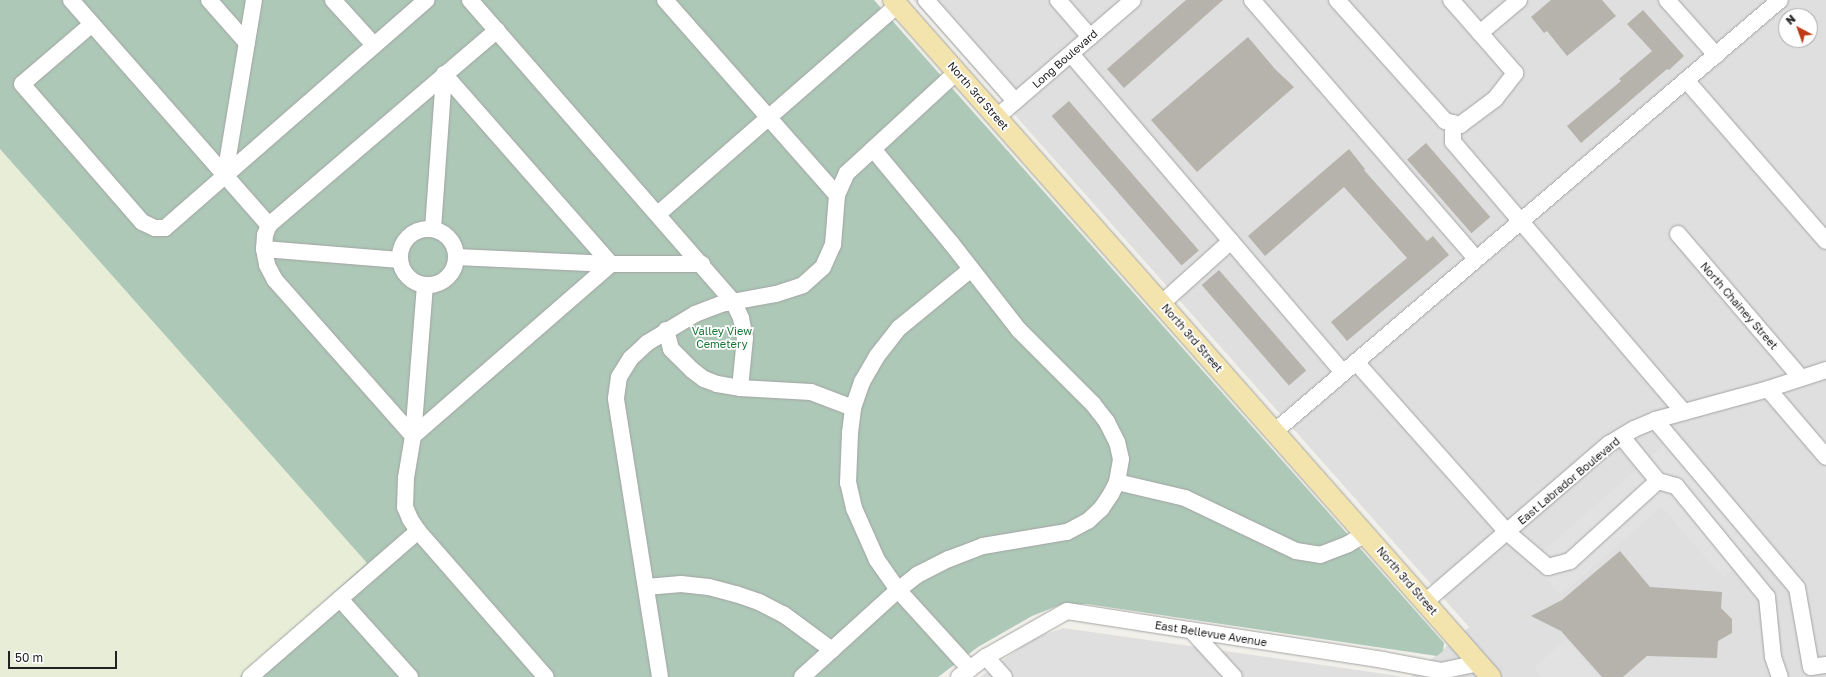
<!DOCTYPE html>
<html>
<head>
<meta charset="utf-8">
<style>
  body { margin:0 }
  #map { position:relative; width:1826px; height:677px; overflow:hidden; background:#f1f0ea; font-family:"Golos Text",sans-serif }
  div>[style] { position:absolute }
  .residential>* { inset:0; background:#e0dfdf }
  .farmland>* { inset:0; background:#e7edd7 }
  .cemetery>* { inset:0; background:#adc8b7 }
  .parking>* { inset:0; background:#e2e2e2 }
  .building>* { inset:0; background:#b6b3ac; transform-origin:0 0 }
  .roads { filter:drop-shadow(0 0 1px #a3a3a3) drop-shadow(0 0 1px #a3a3a3) }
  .minor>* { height:16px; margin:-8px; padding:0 8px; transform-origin:8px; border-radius:8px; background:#fff }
  .minor>.ring { margin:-8px; padding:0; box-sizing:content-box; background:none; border:16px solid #fff; border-radius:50% }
  .major>* { height:20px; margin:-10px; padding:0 10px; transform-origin:10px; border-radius:10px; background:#f3e4ad }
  span { translate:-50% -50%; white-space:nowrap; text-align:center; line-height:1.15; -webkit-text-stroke:3.5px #fff; paint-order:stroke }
  .street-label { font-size:11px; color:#222 }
  .park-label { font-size:11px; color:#187835 }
  .north { position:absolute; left:1778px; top:8px; width:40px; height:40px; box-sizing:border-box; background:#fff; border:1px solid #a7a7a7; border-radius:50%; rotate:319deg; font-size:11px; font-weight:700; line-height:16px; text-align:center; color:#222 }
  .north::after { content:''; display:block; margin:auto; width:14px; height:18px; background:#be3b15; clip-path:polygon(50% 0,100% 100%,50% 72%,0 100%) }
  .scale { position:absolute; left:8px; top:651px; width:109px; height:18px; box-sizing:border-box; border:2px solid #222; border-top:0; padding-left:5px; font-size:12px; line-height:14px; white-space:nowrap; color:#222; -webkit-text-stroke:3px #fff; paint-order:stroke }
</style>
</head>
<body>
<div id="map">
  <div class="residential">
    <div style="clip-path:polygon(evenodd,913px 0,1826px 0,1826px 677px,1411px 677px,1469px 627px,913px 0,1786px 16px,1810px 16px,1810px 40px,1786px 40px,1786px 16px)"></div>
    <div style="clip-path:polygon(1063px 628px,1406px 677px,980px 677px,1030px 640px)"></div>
  </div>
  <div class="farmland">
    <div style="clip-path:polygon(0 149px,368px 563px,247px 677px,0 677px)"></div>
  </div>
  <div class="cemetery">
    <div style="clip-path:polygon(0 0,874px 0,1444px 643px,1443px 651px,1437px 656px,1087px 604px,1060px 605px,1032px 616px,978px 647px,938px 677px,240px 677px,367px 563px,0 149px)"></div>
  </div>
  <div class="parking">
    <div style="clip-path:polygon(1665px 444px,1757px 548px,1723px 577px,1661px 507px,1561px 595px,1531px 562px)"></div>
    <div style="clip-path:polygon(1566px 639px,1599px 677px,1542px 677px,1534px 668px)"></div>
  </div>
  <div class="building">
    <div style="clip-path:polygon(1186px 0,1223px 0,1124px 88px,1107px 69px)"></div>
    <div style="clip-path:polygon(1551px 0,1602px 0,1616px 16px,1567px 56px,1547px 31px,1544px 33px,1531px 17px)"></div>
    <div style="clip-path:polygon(1643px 10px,1684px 56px,1669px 70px,1667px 69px,1581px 143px,1567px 126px,1621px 81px,1619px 79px,1652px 51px,1627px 24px)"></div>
    <div style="clip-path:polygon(1248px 37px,1275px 69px,1294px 87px,1197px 172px,1151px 120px)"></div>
    <div style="left:1069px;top:101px;width:198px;height:23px;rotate:49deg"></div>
    <div style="left:1426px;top:143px;width:98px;height:25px;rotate:49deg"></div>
    <div style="clip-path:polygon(1349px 149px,1365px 169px,1364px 170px,1427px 241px,1433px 236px,1449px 255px,1347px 341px,1331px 322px,1407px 258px,1344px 187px,1265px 256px,1248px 236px)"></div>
    <div style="left:1219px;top:270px;width:133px;height:23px;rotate:49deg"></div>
    <div style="clip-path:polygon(1620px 551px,1650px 587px,1722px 592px,1721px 608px,1732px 619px,1732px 633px,1718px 641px,1717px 658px,1647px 656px,1623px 677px,1602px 677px,1561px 631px,1531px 616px,1562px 600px)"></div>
  </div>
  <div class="roads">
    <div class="minor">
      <div style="left:71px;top:0;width:300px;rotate:48.7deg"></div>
      <div style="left:269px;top:225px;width:11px;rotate:112deg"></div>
      <div style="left:265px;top:235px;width:14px;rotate:94deg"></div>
      <div style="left:264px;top:249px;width:16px;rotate:79deg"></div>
      <div style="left:267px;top:265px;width:17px;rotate:62deg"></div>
      <div style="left:275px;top:280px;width:208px;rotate:48.5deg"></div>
      <div style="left:413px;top:436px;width:262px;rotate:-41deg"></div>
      <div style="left:611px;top:264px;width:253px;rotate:-131.3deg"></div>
      <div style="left:209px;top:0;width:57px;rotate:48.5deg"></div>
      <div style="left:333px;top:0;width:61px;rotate:47.7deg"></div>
      <div style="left:470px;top:0;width:402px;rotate:48.9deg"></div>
      <div style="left:734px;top:303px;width:17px;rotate:65deg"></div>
      <div style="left:741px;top:318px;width:20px;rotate:79deg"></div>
      <div style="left:745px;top:338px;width:50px;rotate:95.7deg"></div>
      <div style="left:665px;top:0;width:260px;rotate:48.6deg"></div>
      <div style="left:926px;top:0;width:135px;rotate:48.6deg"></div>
      <div style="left:1058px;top:0;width:49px;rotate:49.1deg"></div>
      <div style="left:1252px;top:0;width:342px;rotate:49.1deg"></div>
      <div style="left:1337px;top:0;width:162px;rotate:48.2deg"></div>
      <div style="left:1445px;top:121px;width:16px;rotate:15deg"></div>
      <div style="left:1460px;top:125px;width:44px;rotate:-36.6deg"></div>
      <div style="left:1495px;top:99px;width:33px;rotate:-52deg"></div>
      <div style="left:1515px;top:73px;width:97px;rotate:-131.2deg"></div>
      <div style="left:1667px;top:0;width:74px;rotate:48.3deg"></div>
      <div style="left:92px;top:24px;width:92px;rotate:139.4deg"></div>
      <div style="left:22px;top:84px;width:183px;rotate:49deg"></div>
      <div style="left:142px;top:222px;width:14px;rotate:25deg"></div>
      <div style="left:155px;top:228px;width:10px"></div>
      <div style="left:165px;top:228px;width:347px;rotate:-41.1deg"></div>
      <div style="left:1480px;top:33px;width:51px;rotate:-40.2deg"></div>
      <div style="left:1071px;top:54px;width:419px;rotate:49.5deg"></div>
      <div style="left:1686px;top:80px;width:213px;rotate:49deg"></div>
      <div style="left:997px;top:117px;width:179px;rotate:-40.7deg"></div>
      <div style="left:1453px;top:123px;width:19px;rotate:90deg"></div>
      <div style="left:1453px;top:142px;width:355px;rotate:49.5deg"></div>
      <div style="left:225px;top:175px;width:177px;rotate:-80.6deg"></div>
      <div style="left:658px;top:214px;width:318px;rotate:-41.1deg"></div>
      <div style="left:269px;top:225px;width:300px;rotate:-40.5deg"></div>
      <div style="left:433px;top:229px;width:155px;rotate:-85.9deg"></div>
      <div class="ring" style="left:400px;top:229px;width:40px;height:40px"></div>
      <div style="left:1678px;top:234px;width:188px;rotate:49.5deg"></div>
      <div style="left:264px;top:249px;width:136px;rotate:4.6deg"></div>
      <div style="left:456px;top:257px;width:155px;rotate:2.6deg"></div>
      <div style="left:611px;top:264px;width:91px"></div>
      <div style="left:425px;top:285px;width:151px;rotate:94.5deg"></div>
      <div style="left:413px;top:436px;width:43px;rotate:99.5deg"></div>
      <div style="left:406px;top:478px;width:29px;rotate:92deg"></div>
      <div style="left:405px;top:507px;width:13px;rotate:67deg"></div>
      <div style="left:410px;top:519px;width:14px;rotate:56deg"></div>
      <div style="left:418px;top:531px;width:194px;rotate:48.8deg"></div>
      <div style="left:1161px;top:304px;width:94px;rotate:-42deg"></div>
      <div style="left:666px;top:330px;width:20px;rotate:75deg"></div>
      <div style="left:671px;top:349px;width:30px;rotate:45deg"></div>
      <div style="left:692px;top:370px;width:15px;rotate:37deg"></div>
      <div style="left:704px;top:379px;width:14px;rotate:21deg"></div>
      <div style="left:717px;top:384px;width:23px;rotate:10deg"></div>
      <div style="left:740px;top:388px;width:71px;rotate:3.2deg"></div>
      <div style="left:811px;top:392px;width:45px;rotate:20.9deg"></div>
      <div style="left:1356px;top:362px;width:227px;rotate:48.4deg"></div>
      <div style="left:1507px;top:532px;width:54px;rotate:40.5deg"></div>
      <div style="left:1548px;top:567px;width:23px;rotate:-15deg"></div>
      <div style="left:1570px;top:561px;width:119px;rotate:-42.3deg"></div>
      <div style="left:1658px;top:481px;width:57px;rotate:-129.3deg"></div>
      <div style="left:1768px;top:389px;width:89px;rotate:49.5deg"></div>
      <div style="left:1655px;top:420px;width:220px;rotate:49.8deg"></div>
      <div style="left:1797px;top:588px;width:80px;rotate:80deg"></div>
      <div style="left:1811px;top:667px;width:15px;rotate:-8deg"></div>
      <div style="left:1274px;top:432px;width:665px;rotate:-40.49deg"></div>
      <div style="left:1658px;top:481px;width:19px;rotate:16deg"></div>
      <div style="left:1676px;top:486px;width:144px;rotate:50.7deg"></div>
      <div style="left:1767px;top:597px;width:60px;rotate:84.3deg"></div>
      <div style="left:1773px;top:657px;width:21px;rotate:71deg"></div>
      <div style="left:1117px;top:482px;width:70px;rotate:13.2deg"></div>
      <div style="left:1185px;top:498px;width:123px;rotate:25.5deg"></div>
      <div style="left:1296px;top:551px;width:24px;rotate:9deg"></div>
      <div style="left:1320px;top:555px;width:30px;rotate:-21deg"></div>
      <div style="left:1348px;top:544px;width:20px;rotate:-30deg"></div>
      <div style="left:646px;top:587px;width:35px;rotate:-5deg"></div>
      <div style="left:681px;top:584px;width:28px;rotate:6deg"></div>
      <div style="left:709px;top:587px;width:28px;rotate:15deg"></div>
      <div style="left:736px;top:594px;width:24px;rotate:19deg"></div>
      <div style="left:759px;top:602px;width:27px;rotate:27deg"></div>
      <div style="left:783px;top:614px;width:61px;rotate:36.3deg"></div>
      <div style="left:340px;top:599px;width:105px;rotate:48.1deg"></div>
      <div style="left:1425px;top:602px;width:243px;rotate:-40.7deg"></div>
      <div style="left:1609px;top:444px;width:29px;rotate:-31deg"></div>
      <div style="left:1634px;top:429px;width:23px;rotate:-23deg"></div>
      <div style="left:1655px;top:420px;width:117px;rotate:-15.3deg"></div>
      <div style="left:1768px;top:389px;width:61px;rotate:-18.1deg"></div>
      <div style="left:1192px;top:631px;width:62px;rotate:47.6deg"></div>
      <div style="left:986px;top:657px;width:27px;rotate:48deg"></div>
      <div style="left:970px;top:669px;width:107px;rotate:-132.3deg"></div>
      <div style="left:898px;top:590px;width:37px;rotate:-125deg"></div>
      <div style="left:877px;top:560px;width:57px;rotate:-113.9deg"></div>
      <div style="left:854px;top:508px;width:26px;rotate:-103deg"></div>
      <div style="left:848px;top:483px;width:50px;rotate:-87.7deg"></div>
      <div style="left:850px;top:433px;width:25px;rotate:-83deg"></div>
      <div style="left:853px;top:408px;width:28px;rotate:-71deg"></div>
      <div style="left:862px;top:382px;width:30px;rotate:-60deg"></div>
      <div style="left:877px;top:356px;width:36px;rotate:-52deg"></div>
      <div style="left:899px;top:328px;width:93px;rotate:-39.3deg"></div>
      <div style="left:250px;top:677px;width:223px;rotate:-41deg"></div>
      <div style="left:660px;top:677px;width:282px;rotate:-99deg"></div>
      <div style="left:616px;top:398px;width:21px;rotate:-82deg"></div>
      <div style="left:619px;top:377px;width:22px;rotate:-58deg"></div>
      <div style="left:631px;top:358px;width:22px;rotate:-43deg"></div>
      <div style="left:647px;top:343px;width:56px;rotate:-31.1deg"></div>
      <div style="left:695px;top:314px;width:28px;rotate:-21deg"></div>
      <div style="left:721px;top:304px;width:56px;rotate:-10.3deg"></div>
      <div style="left:776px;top:294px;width:28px;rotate:-18deg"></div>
      <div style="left:803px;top:285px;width:27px;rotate:-42deg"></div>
      <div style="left:823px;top:267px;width:24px;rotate:-66deg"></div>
      <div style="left:833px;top:245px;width:50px;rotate:-85.4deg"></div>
      <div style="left:837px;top:195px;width:24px;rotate:-66deg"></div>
      <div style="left:847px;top:173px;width:149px;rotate:-42.6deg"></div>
      <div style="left:802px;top:677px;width:130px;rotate:-42.2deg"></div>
      <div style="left:898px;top:590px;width:24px;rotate:-38deg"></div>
      <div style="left:917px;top:575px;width:36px;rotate:-27deg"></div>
      <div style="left:949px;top:559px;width:36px;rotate:-21deg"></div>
      <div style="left:983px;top:546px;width:85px;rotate:-9.5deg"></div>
      <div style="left:1067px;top:532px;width:24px;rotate:-28deg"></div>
      <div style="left:1088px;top:521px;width:18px;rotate:-43deg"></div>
      <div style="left:1101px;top:509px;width:18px;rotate:-56deg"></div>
      <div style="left:1111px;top:494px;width:13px;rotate:-63deg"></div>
      <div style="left:1117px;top:482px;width:23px;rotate:-80deg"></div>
      <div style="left:1121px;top:459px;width:17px;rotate:-103deg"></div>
      <div style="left:1117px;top:442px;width:22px;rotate:-117deg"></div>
      <div style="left:1107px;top:422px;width:23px;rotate:-128deg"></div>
      <div style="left:1093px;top:404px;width:105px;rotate:-135deg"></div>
      <div style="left:1019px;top:330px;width:110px;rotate:-128deg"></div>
      <div style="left:951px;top:243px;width:122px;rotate:-129.7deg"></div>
      <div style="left:959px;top:677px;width:34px;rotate:-37deg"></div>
      <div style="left:986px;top:657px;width:93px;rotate:-29.6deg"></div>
      <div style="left:1067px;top:611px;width:320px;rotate:8.8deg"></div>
      <div style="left:1383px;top:660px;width:59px;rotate:10.7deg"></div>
      <div style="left:1441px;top:671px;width:38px;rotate:-12deg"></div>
    </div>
    <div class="major">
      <div style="left:893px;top:0;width:903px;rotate:48.55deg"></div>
    </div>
  </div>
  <div class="street-label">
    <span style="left:1065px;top:59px;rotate:-41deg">Long Boulevard</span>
    <span style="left:978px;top:96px;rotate:49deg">North 3rd Street</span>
    <span style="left:1739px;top:306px;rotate:49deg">North Chainey Street</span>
    <span style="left:1192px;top:338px;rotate:49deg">North 3rd Street</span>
    <span style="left:1569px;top:481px;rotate:-40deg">East Labrador Boulevard</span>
    <span style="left:1407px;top:581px;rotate:49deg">North 3rd Street</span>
    <span style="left:1211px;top:634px;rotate:9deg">East Bellevue Avenue</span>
  </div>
  <div class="park-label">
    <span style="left:722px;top:338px">Valley View<br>Cemetery</span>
  </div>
  <div class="north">N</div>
  <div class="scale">50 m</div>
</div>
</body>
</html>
